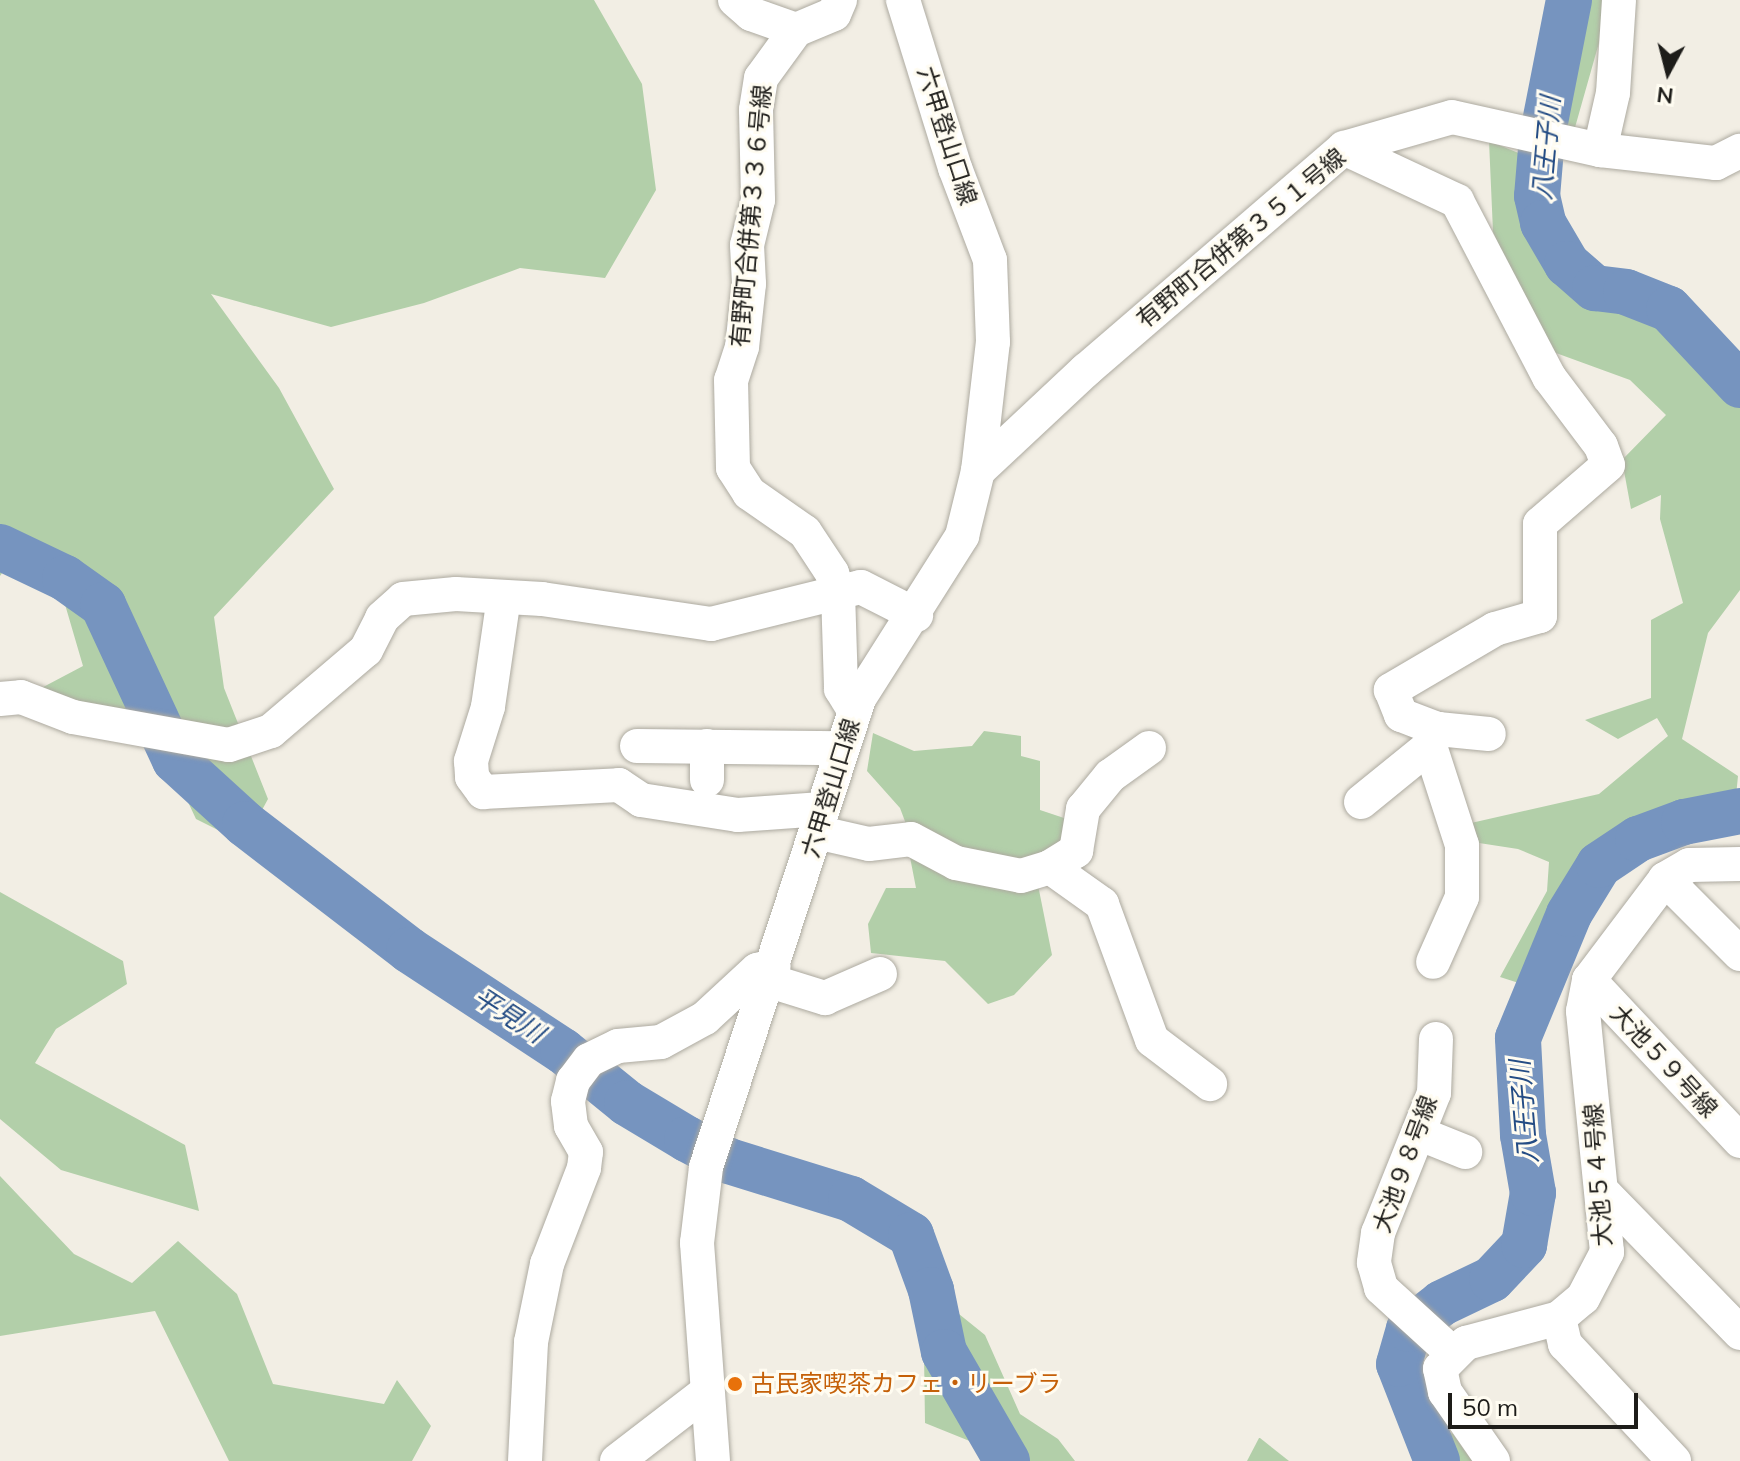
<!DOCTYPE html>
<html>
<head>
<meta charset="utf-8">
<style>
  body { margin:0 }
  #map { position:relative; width:1740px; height:1461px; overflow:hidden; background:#f2eee4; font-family:Mulish,"Noto Sans JP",sans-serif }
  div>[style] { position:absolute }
  .green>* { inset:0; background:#b2cfa9 }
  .river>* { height:46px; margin:-23px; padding:0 23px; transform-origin:23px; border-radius:23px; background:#7694bf }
  .roads { filter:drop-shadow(0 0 2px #adaaa0) drop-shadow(0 0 2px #adaaa0) }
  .minor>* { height:34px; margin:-17px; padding:0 17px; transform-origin:17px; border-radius:17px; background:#fff }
  .dots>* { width:22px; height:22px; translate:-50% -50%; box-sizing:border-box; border:4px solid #fffcf1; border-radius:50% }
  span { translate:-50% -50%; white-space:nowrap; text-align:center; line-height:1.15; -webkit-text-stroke:6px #fffcf1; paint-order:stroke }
  .street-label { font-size:24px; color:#1d1c19 }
  .food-label { font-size:24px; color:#c56008 }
  .left { translate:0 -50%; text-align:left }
  .water-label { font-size:26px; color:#244c84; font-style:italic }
  .north { position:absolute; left:1628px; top:32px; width:80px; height:80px; -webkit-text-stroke:6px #fffcf1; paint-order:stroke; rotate:187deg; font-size:22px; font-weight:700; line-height:32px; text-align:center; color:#1d1c19 }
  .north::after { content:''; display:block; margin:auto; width:28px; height:36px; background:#1d1c19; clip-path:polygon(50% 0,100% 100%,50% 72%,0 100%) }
  .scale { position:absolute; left:1448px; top:1393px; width:190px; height:36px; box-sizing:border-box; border:4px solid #1d1c19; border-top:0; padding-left:10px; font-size:24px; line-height:28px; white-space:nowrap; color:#1d1c19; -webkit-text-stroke:6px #fffcf1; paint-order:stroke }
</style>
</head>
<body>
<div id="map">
  <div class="green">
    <div style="clip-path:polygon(0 0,594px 0,642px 84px,656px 190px,605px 278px,520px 268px,424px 303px,331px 327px,211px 294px,279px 388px,334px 489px,214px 617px,224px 688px,268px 799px,244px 843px,196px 819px,152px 725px,30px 694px,83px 666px,64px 601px,6px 567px,0 576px)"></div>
    <div style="clip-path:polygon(1558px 0,1606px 0,1606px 18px,1572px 138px,1531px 125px,1561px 8px)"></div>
    <div style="clip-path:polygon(1489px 141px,1531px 158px,1536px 235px,1594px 258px,1662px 316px,1740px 404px,1740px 590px,1708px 633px,1682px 739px,1738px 776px,1735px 806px,1678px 817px,1598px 852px,1525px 985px,1500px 977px,1547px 891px,1549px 862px,1518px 849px,1466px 841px,1471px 823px,1599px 794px,1668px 736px,1657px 718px,1618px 739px,1585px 720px,1651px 698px,1651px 620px,1683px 603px,1660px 519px,1661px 495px,1631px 509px,1622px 460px,1666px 415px,1630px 380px,1545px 349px,1493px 232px)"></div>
    <div style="clip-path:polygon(984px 731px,1021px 736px,1021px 756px,1040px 761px,1040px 810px,1073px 821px,1069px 853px,1017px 870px,909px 832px,900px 808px,867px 771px,873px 733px,914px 751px,972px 746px)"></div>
    <div style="clip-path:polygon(909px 852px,1038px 885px,1052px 955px,1014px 995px,988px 1004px,945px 961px,871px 953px,868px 924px,886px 888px,916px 888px)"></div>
    <div style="clip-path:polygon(0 892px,123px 961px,127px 984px,56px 1029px,35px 1063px,185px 1145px,199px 1211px,61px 1170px,0 1119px)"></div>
    <div style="clip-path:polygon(0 1176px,74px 1254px,132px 1283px,178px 1241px,237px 1294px,273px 1384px,384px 1404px,397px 1380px,431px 1426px,412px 1461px,229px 1461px,155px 1311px,0 1336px)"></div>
    <div style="clip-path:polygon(923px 1285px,985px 1335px,1020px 1414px,1058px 1439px,1075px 1461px,987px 1461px,977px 1444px,925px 1423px)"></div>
    <div style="clip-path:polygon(1434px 1425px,1453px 1434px,1472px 1461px,1432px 1461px)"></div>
    <div style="clip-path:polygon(1259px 1438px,1260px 1438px,1289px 1461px,1247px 1461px)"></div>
  </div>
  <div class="river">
    <div style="left:1569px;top:0;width:140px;rotate:101.1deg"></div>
    <div style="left:1542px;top:137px;width:59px;rotate:94.8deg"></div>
    <div style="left:1537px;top:196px;width:28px;rotate:77deg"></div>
    <div style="left:1543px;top:223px;width:48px;rotate:59.7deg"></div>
    <div style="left:1567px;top:264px;width:37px;rotate:41deg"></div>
    <div style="left:1595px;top:288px;width:31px;rotate:7deg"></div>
    <div style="left:1626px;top:292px;width:46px;rotate:21.6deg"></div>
    <div style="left:1669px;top:309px;width:104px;rotate:46.9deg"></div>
    <div style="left:0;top:547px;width:72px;rotate:25.5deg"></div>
    <div style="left:65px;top:578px;width:47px;rotate:35.4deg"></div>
    <div style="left:103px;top:605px;width:171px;rotate:65.1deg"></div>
    <div style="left:175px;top:760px;width:95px;rotate:42.4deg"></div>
    <div style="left:245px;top:824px;width:207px;rotate:37.5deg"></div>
    <div style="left:409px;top:950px;width:184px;rotate:33.3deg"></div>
    <div style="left:563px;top:1051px;width:82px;rotate:39.1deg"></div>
    <div style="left:627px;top:1103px;width:70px;rotate:31deg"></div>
    <div style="left:687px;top:1139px;width:47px;rotate:27.6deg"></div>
    <div style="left:729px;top:1161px;width:128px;rotate:17.3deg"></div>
    <div style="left:851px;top:1199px;width:70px;rotate:31deg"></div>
    <div style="left:911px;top:1235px;width:59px;rotate:70deg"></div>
    <div style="left:931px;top:1290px;width:63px;rotate:78.2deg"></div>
    <div style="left:944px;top:1352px;width:126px;rotate:60deg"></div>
    <div style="left:1437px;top:1461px;width:104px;rotate:-111.4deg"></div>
    <div style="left:1399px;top:1364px;width:36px;rotate:-74deg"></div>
    <div style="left:1409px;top:1329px;width:42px;rotate:-38.2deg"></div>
    <div style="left:1442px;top:1303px;width:55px;rotate:-25.6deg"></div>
    <div style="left:1492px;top:1279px;width:47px;rotate:-46.7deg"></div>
    <div style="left:1524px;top:1245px;width:53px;rotate:-80.2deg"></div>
    <div style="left:1533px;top:1193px;width:59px;rotate:-99.8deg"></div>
    <div style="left:1523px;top:1135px;width:97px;rotate:-93deg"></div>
    <div style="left:1518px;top:1038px;width:134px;rotate:-67.6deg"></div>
    <div style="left:1569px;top:914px;width:57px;rotate:-58.5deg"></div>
    <div style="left:1599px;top:865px;width:47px;rotate:-33.7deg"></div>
    <div style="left:1638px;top:839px;width:49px;rotate:-20.3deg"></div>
    <div style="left:1684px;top:822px;width:57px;rotate:-11.1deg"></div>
  </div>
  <div class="roads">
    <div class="minor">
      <div style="left:735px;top:0;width:21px;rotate:41deg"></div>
      <div style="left:751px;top:14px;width:48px;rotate:19.6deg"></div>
      <div style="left:840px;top:0;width:15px;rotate:113deg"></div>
      <div style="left:834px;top:14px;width:41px;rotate:157.2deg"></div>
      <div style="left:796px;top:30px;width:59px;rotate:126.1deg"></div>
      <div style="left:761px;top:78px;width:32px;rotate:99deg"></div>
      <div style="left:756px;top:110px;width:90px;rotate:88.7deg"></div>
      <div style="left:758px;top:200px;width:46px;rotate:103.7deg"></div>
      <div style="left:747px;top:245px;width:39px;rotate:87deg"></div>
      <div style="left:749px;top:284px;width:63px;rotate:96.3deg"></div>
      <div style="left:742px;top:347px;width:35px;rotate:108deg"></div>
      <div style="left:731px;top:380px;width:88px;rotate:88.7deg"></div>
      <div style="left:733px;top:468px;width:30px;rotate:57deg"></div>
      <div style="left:749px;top:493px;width:68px;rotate:34.9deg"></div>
      <div style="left:805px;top:532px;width:49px;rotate:56.6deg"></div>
      <div style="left:832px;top:573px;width:20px;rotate:72deg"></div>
      <div style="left:838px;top:592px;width:97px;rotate:88.2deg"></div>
      <div style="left:841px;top:689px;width:26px;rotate:58deg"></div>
      <div style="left:1344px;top:148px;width:125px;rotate:25.1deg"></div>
      <div style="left:1457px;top:201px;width:199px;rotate:62.4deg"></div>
      <div style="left:1549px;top:377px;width:86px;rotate:53deg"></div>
      <div style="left:1601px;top:446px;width:20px;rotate:70deg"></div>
      <div style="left:1608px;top:465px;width:90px;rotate:139.1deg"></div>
      <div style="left:1540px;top:524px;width:92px;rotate:90deg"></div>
      <div style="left:1540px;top:616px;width:47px;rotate:163.9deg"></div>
      <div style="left:1495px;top:629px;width:121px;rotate:149.6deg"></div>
      <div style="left:1391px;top:690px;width:27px;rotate:68deg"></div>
      <div style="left:1401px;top:715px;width:40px;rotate:21deg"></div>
      <div style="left:1438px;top:729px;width:51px;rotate:5.6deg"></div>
      <div style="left:1600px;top:150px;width:58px;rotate:-77.2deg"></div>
      <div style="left:1613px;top:93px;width:93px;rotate:-86.3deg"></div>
      <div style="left:978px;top:471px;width:148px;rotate:-43.1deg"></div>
      <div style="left:1086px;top:370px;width:340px;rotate:-40.7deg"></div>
      <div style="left:1344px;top:148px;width:112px;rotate:-16deg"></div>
      <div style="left:1452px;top:117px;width:152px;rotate:12.6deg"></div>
      <div style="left:1600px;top:150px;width:117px;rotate:6.4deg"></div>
      <div style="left:1716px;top:163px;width:27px;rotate:-27deg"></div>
      <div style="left:504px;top:597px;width:111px;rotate:98.3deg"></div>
      <div style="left:488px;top:707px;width:57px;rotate:107.5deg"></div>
      <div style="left:471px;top:761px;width:16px;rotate:86deg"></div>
      <div style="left:472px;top:777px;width:19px;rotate:54deg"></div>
      <div style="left:483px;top:792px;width:136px;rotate:-2.9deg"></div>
      <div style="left:619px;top:785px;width:27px;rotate:34deg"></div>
      <div style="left:641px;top:800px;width:98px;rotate:8.8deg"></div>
      <div style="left:738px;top:815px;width:84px;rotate:-4.1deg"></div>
      <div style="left:0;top:699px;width:21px;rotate:-5deg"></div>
      <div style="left:21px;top:697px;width:56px;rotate:21deg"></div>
      <div style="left:73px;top:717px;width:158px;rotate:10.2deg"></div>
      <div style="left:229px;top:745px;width:44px;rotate:-18.4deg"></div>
      <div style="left:271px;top:731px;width:125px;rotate:-40.5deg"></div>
      <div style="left:366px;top:650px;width:36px;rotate:-63deg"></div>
      <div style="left:382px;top:618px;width:28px;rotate:-42deg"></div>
      <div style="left:403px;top:599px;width:53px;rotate:-5.4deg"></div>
      <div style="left:456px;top:594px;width:86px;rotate:3.3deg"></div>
      <div style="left:542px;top:599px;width:171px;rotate:8.4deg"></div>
      <div style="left:711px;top:624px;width:154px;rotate:-13.9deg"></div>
      <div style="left:861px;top:587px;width:62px;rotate:27deg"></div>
      <div style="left:637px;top:746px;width:204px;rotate:0.6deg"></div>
      <div style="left:707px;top:746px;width:34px;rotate:90deg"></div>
      <div style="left:1430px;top:746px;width:104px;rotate:72.1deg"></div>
      <div style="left:1462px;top:845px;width:52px;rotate:90deg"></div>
      <div style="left:1462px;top:897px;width:71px;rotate:114deg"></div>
      <div style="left:1361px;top:802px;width:89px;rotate:-39.1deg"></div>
      <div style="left:1430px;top:746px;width:19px;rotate:-65deg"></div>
      <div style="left:816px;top:832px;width:54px;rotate:12.8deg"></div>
      <div style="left:869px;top:844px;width:42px;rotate:-6.8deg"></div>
      <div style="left:911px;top:839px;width:51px;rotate:28.1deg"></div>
      <div style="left:956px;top:863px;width:66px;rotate:11.3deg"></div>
      <div style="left:1021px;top:876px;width:30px;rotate:-17deg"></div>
      <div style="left:1050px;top:867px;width:31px;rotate:-32deg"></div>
      <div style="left:1076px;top:851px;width:43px;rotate:-80.5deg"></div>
      <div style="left:1083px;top:809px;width:43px;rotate:-50.7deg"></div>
      <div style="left:1110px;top:776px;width:48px;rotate:-35.7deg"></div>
      <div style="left:1050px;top:867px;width:64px;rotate:35.4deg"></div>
      <div style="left:1102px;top:904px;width:145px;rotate:69.8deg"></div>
      <div style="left:1152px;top:1040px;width:73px;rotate:37.2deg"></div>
      <div style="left:1665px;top:879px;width:106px;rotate:45deg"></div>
      <div style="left:1589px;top:980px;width:221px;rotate:46.8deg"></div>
      <div style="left:770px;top:981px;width:58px;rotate:17.2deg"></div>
      <div style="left:825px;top:998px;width:60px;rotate:-23.6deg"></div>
      <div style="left:1436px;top:1039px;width:54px;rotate:92.1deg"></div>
      <div style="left:1434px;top:1093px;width:151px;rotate:111.8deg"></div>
      <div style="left:1378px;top:1233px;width:30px;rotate:98deg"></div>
      <div style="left:1374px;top:1263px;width:26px;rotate:74deg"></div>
      <div style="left:1381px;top:1288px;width:95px;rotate:42.4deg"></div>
      <div style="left:1418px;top:1133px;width:51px;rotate:22deg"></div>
      <div style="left:1602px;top:1191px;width:198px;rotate:45.8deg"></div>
      <div style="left:1559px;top:1318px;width:27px;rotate:77deg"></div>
      <div style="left:1565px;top:1344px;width:160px;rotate:47deg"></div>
      <div style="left:525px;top:1461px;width:119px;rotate:-87.1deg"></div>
      <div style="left:531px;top:1342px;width:80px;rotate:-78.4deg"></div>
      <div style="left:547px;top:1264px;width:103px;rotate:-68.9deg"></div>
      <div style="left:584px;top:1168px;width:16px;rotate:-83deg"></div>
      <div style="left:586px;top:1152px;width:30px;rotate:-120deg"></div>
      <div style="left:571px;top:1126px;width:25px;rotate:-97deg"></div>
      <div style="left:568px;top:1101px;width:21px;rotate:-76deg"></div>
      <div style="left:573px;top:1081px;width:26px;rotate:-53deg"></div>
      <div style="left:589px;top:1060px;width:32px;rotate:-26deg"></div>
      <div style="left:618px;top:1046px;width:43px;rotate:-5.3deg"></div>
      <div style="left:661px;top:1042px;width:50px;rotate:-28.6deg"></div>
      <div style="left:705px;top:1018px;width:71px;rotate:-42.7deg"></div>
      <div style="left:757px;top:970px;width:17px;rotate:-13deg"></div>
      <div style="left:617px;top:1461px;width:110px;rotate:-37.6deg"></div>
      <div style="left:713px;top:1461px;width:219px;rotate:-94.2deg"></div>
      <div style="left:697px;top:1243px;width:77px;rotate:-83.2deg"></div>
      <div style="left:706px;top:1167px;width:495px;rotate:-71.9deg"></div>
      <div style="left:860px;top:697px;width:191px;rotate:-57.6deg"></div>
      <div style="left:962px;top:536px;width:67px;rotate:-76.2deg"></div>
      <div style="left:978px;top:471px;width:130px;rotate:-83.4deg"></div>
      <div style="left:993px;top:342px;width:82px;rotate:-92.1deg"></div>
      <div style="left:990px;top:260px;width:98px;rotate:-110.8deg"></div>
      <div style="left:955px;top:168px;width:176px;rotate:-107.2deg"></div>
      <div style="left:1493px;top:1461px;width:84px;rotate:-124.8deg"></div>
      <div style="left:1445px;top:1392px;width:24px;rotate:-102deg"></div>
      <div style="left:1440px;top:1369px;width:37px;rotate:-45deg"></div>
      <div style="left:1466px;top:1343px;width:96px;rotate:-15deg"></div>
      <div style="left:1559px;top:1318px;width:31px;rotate:-40deg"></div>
      <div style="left:1583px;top:1298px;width:52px;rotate:-62.4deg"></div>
      <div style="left:1607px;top:1252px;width:242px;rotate:-95.7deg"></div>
      <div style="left:1583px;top:1011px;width:32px;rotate:-79deg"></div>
      <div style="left:1589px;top:980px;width:126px;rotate:-53deg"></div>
      <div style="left:1665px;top:879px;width:28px;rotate:-30deg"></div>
      <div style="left:1689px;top:865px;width:51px;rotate:-1.1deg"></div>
    </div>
  </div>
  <div class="dots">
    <div style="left:735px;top:1384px;background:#e8710a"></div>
  </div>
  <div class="street-label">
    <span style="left:947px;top:136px;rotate:72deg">六甲登山口線</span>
    <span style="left:751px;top:216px;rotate:-85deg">有野町合併第３３６号線</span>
    <span style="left:1241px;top:238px;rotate:-40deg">有野町合併第３５１号線</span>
    <span style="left:831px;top:788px;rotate:-73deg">六甲登山口線</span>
    <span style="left:1664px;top:1061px;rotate:47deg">大池５９号線</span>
    <span style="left:1405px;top:1164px;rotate:-70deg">大池９８号線</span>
    <span style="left:1598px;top:1175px;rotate:-94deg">大池５４号線</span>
  </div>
  <div class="food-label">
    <span class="left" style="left:751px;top:1384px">古民家喫茶カフェ・リーブラ</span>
  </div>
  <div class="water-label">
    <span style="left:1546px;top:148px;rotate:-85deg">八王子川</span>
    <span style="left:509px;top:1015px;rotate:33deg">平見川</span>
    <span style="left:1524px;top:1112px;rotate:-95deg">八王子川</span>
  </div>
  <div class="north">N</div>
  <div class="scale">50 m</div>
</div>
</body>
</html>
